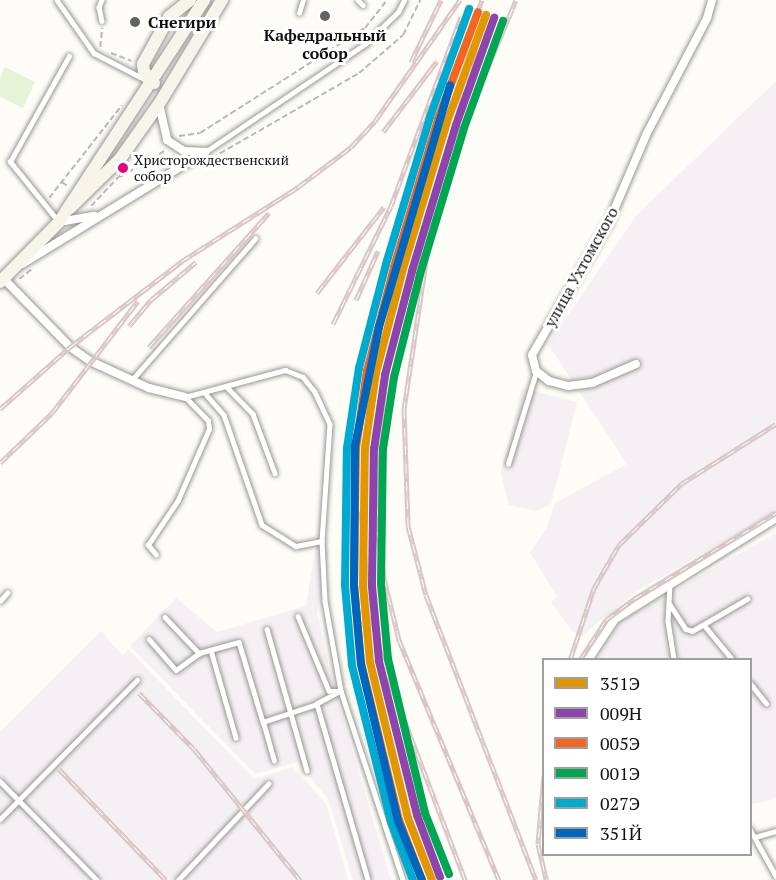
<!DOCTYPE html>
<html>
<head>
<meta charset="utf-8">
<style>
  body { margin:0 }
  #map { position:relative; width:776px; height:880px; overflow:hidden; background:#fdfcf7; font-family:"PT Serif",serif }
  div>[style] { position:absolute }
  .industrial>* { inset:0; background:#f5f0f3 }
  .green>* { inset:0; background:#e7f3d7 }
  .path>* { height:1.5px; margin-top:-0.75px; transform-origin:0; background:repeating-linear-gradient(90deg,#b9b9b8 0 6px,transparent 0 9px) }
  .roads { filter:drop-shadow(0 0 2px #979795) drop-shadow(0 0 2px #979795) }
  .lane>* { height:4.5px; margin:-2.25px; padding:0 2.25px; transform-origin:2.25px; border-radius:2.25px; background:#fffffe }
  .street>* { height:8px; margin:-4px; padding:0 4px; transform-origin:4px; border-radius:4px; background:#fffffe }
  .secondary>* { height:12px; margin:-6px; padding:0 6px; transform-origin:6px; border-radius:6px; background:#f6f4eb }
  .rail>* { height:5px; margin-top:-2.5px; transform-origin:0; background:repeating-linear-gradient(90deg,#fff 0 9px,#d9c6c7 0 18px); box-sizing:border-box; border-block:2px solid #d9c6c7 }
  .rail-1>* { height:8px; margin:-4px; padding:0 4px; transform-origin:4px; border-radius:4px; background:#e09702 }
  .rail-2>* { height:8px; margin:-4px; padding:0 4px; transform-origin:4px; border-radius:4px; background:#8e44ad }
  .rail-3>* { height:8px; margin:-4px; padding:0 4px; transform-origin:4px; border-radius:4px; background:#f26522 }
  .rail-4>* { height:8px; margin:-4px; padding:0 4px; transform-origin:4px; border-radius:4px; background:#00a651 }
  .rail-5>* { height:8px; margin:-4px; padding:0 4px; transform-origin:4px; border-radius:4px; background:#00a9ce }
  .rail-6>* { height:8px; margin:-4px; padding:0 4px; transform-origin:4px; border-radius:4px; background:#0065bd }
  .dots>* { width:16px; height:16px; translate:-50% -50%; box-sizing:border-box; border:3px solid #fff; border-radius:50% }
  span { translate:-50% -50%; white-space:nowrap; text-align:center; line-height:1.15; -webkit-text-stroke:6px #fff; paint-order:stroke }
  .bus-label { font-size:14px; color:#111 }
  .left { translate:0 -50%; text-align:left }
  .poi-label { font-size:16px; color:#111; font-weight:700 }
  .street-label { font-size:16px; color:#111 }
  .legend { position:absolute; left:542px; top:658px; width:210px; height:198px; box-sizing:border-box; background:#fff; border:2px solid #a0a0a0; margin:0; padding:8px 10px; list-style:none; font-size:18px; color:#111 }
  .legend li { display:flex; align-items:center; gap:12px; height:30px }
  .legend b { width:30px; border:2px solid #a0a0a0 }
</style>
</head>
<body>
<div id="map">
  <div class="industrial">
    <div style="clip-path:polygon(776px 81px,776px 511px,634px 593px,582px 636px,573px 632px,551px 602px,557px 597px,530px 552px,547px 528px,555px 503px,627px 464px,548px 344px,636px 216px)"></div>
    <div style="clip-path:polygon(522px 388px,577px 402px,551px 504px,537px 511px,509px 505px,501px 473px)"></div>
    <div style="clip-path:polygon(776px 533px,776px 799px,751px 804px,750px 660px,597px 660px,620px 621px)"></div>
    <div style="clip-path:polygon(316px 545px,329px 550px,317px 613px,337px 699px,391px 880px,353px 880px,328px 799px,298px 762px,255px 774px,130px 646px,176px 598px,217px 632px,306px 606px)"></div>
    <div style="clip-path:polygon(101px 631px,123px 656px,128px 649px,254px 779px,293px 767px,327px 805px,348px 880px,0 880px,0 732px)"></div>
  </div>
  <div class="green">
    <div style="clip-path:polygon(5px 67px,35px 82px,23px 108px,0 97px,0 78px)"></div>
  </div>
  <div class="path">
    <div style="left:100px;top:47px;width:19px;rotate:-84deg"></div>
    <div style="left:111px;top:53px;width:22px;rotate:21deg"></div>
    <div style="left:179px;top:136px;width:21px;rotate:-8deg"></div>
    <div style="left:200px;top:133px;width:196px;rotate:-32.5deg"></div>
    <div style="left:365px;top:28px;width:36px;rotate:-52deg"></div>
    <div style="left:212px;top:158px;width:170px;rotate:-30deg"></div>
    <div style="left:359px;top:73px;width:58px;rotate:-40.8deg"></div>
    <div style="left:403px;top:35px;width:39px;rotate:-64deg"></div>
    <div style="left:120px;top:177px;width:53px;rotate:-30.4deg"></div>
    <div style="left:62px;top:182px;width:9px;rotate:36deg"></div>
    <div style="left:49px;top:198px;width:118px;rotate:-51.9deg"></div>
    <div style="left:91px;top:206px;width:51px;rotate:-46.6deg"></div>
    <div style="left:19px;top:279px;width:16px;rotate:-38deg"></div>
  </div>
  <div class="roads">
    <div class="lane">
      <div style="left:57px;top:0;width:65px;rotate:55.1deg"></div>
      <div style="left:94px;top:53px;width:61px;rotate:27.4deg"></div>
      <div style="left:102px;top:0;width:8px;rotate:113deg"></div>
      <div style="left:99px;top:7px;width:14px;rotate:78deg"></div>
      <div style="left:358px;top:0;width:7px;rotate:45deg"></div>
      <div style="left:299px;top:13px;width:14px;rotate:-73deg"></div>
      <div style="left:205px;top:152px;width:193px;rotate:-34deg"></div>
      <div style="left:365px;top:44px;width:46px;rotate:-44.1deg"></div>
      <div style="left:398px;top:12px;width:13px;rotate:-63deg"></div>
      <div style="left:57px;top:220px;width:75px;rotate:-129deg"></div>
      <div style="left:10px;top:162px;width:121px;rotate:-60.9deg"></div>
      <div style="left:131px;top:381px;width:189px;rotate:-48.9deg"></div>
      <div style="left:226px;top:386px;width:39px;rotate:46deg"></div>
      <div style="left:253px;top:414px;width:63px;rotate:69.6deg"></div>
      <div style="left:204px;top:392px;width:30px;rotate:49deg"></div>
      <div style="left:224px;top:415px;width:116px;rotate:70.9deg"></div>
      <div style="left:262px;top:525px;width:40px;rotate:32deg"></div>
      <div style="left:296px;top:546px;width:26px;rotate:-11deg"></div>
      <div style="left:508px;top:464px;width:96px;rotate:-73.1deg"></div>
      <div style="left:156px;top:555px;width:13px;rotate:-129deg"></div>
      <div style="left:148px;top:545px;width:54px;rotate:-56.3deg"></div>
      <div style="left:178px;top:500px;width:77px;rotate:-66.4deg"></div>
      <div style="left:209px;top:429px;width:8px;rotate:-97deg"></div>
      <div style="left:208px;top:421px;width:33px;rotate:-134deg"></div>
      <div style="left:185px;top:397px;width:104px;rotate:-15.1deg"></div>
      <div style="left:285px;top:370px;width:19px;rotate:21deg"></div>
      <div style="left:303px;top:377px;width:19px;rotate:51deg"></div>
      <div style="left:315px;top:392px;width:35px;rotate:65deg"></div>
      <div style="left:330px;top:424px;width:117px;rotate:93.9deg"></div>
      <div style="left:322px;top:541px;width:60px;rotate:87.1deg"></div>
      <div style="left:325px;top:601px;width:91px;rotate:79.9deg"></div>
      <div style="left:341px;top:691px;width:27px;rotate:152deg"></div>
      <div style="left:317px;top:704px;width:183px;rotate:73.8deg"></div>
      <div style="left:670px;top:584px;width:37px;rotate:93deg"></div>
      <div style="left:668px;top:621px;width:39px;rotate:81deg"></div>
      <div style="left:0;top:601px;width:11px;rotate:-49deg"></div>
      <div style="left:669px;top:603px;width:31px;rotate:57deg"></div>
      <div style="left:686px;top:629px;width:6px;rotate:18deg"></div>
      <div style="left:692px;top:631px;width:64px;rotate:-30.2deg"></div>
      <div style="left:298px;top:616px;width:81px;rotate:67.5deg"></div>
      <div style="left:329px;top:691px;width:12px"></div>
      <div style="left:341px;top:691px;width:199px;rotate:71.8deg"></div>
      <div style="left:165px;top:617px;width:50px;rotate:46.6deg"></div>
      <div style="left:199px;top:653px;width:41px;rotate:-15.4deg"></div>
      <div style="left:239px;top:642px;width:84px;rotate:73.3deg"></div>
      <div style="left:704px;top:625px;width:45px;rotate:50.4deg"></div>
      <div style="left:267px;top:629px;width:147px;rotate:74.2deg"></div>
      <div style="left:149px;top:639px;width:41px;rotate:48.9deg"></div>
      <div style="left:176px;top:670px;width:29px;rotate:-36deg"></div>
      <div style="left:211px;top:650px;width:91px;rotate:74.1deg"></div>
      <div style="left:750px;top:683px;width:26px;rotate:51deg"></div>
      <div style="left:274px;top:761px;width:41px;rotate:-105.8deg"></div>
      <div style="left:263px;top:722px;width:57px;rotate:-18.4deg"></div>
      <div style="left:0;top:781px;width:139px;rotate:45.6deg"></div>
      <div style="left:0;top:819px;width:195px;rotate:-45.4deg"></div>
      <div style="left:750px;top:829px;width:54px;rotate:61deg"></div>
      <div style="left:755px;top:837px;width:22px;rotate:-16deg"></div>
      <div style="left:178px;top:880px;width:132px;rotate:-46.8deg"></div>
    </div>
    <div class="street">
      <div style="left:159px;top:104px;width:37px;rotate:77deg"></div>
      <div style="left:167px;top:140px;width:20px;rotate:33deg"></div>
      <div style="left:184px;top:151px;width:21px;rotate:3deg"></div>
      <div style="left:59px;top:222px;width:36px;rotate:-10deg"></div>
      <div style="left:22px;top:264px;width:215px;rotate:-31.5deg"></div>
      <div style="left:3px;top:278px;width:96px;rotate:45.8deg"></div>
      <div style="left:70px;top:347px;width:24px;rotate:35deg"></div>
      <div style="left:90px;top:361px;width:65px;rotate:24.6deg"></div>
      <div style="left:149px;top:388px;width:37px;rotate:14deg"></div>
      <div style="left:636px;top:364px;width:48px;rotate:156.6deg"></div>
      <div style="left:592px;top:383px;width:24px;rotate:173deg"></div>
      <div style="left:568px;top:386px;width:20px;rotate:-165deg"></div>
      <div style="left:549px;top:381px;width:16px;rotate:-142deg"></div>
      <div style="left:536px;top:371px;width:16px;rotate:-104deg"></div>
      <div style="left:532px;top:355px;width:151px;rotate:-59.9deg"></div>
      <div style="left:608px;top:224px;width:99px;rotate:-66.8deg"></div>
      <div style="left:647px;top:133px;width:130px;rotate:-62.4deg"></div>
      <div style="left:707px;top:18px;width:19px;rotate:-74deg"></div>
      <div style="left:588px;top:660px;width:49px;rotate:-56.6deg"></div>
      <div style="left:615px;top:619px;width:190px;rotate:-32.1deg"></div>
    </div>
    <div class="secondary">
      <div style="left:154px;top:83px;width:15px;rotate:-132deg"></div>
      <div style="left:144px;top:72px;width:8px;rotate:-97deg"></div>
      <div style="left:143px;top:64px;width:54px;rotate:-61deg"></div>
      <div style="left:169px;top:17px;width:27px;rotate:-39deg"></div>
      <div style="left:70px;top:208px;width:70px;rotate:-44.4deg"></div>
      <div style="left:120px;top:159px;width:67px;rotate:-54.7deg"></div>
      <div style="left:159px;top:104px;width:122px;rotate:-58.8deg"></div>
      <div style="left:0;top:282px;width:84px;rotate:-45.5deg"></div>
      <div style="left:59px;top:222px;width:265px;rotate:-56.8deg"></div>
    </div>
  </div>
  <div class="rail">
    <div style="left:476px;top:48px;width:327px;rotate:105.6deg"></div>
    <div style="left:388px;top:363px;width:86px;rotate:96.7deg"></div>
    <div style="left:378px;top:448px;width:66px;rotate:92.6deg"></div>
    <div style="left:375px;top:514px;width:65px;rotate:82deg"></div>
    <div style="left:384px;top:578px;width:64px;rotate:76.4deg"></div>
    <div style="left:399px;top:640px;width:260px;rotate:67.4deg"></div>
    <div style="left:411px;top:62px;width:69px;rotate:-64.2deg"></div>
    <div style="left:450px;top:85px;width:91px;rotate:-69.4deg"></div>
    <div style="left:474px;top:100px;width:108px;rotate:-67.2deg"></div>
    <div style="left:383px;top:132px;width:89px;rotate:-52.7deg"></div>
    <div style="left:429px;top:242px;width:170px;rotate:98.5deg"></div>
    <div style="left:404px;top:410px;width:116px;rotate:88deg"></div>
    <div style="left:408px;top:526px;width:71px;rotate:75.4deg"></div>
    <div style="left:426px;top:595px;width:305px;rotate:68.9deg"></div>
    <div style="left:317px;top:293px;width:109px;rotate:-52.1deg"></div>
    <div style="left:356px;top:300px;width:54px;rotate:-65.8deg"></div>
    <div style="left:333px;top:324px;width:131px;rotate:-63.8deg"></div>
    <div style="left:391px;top:206px;width:202px;rotate:-69.7deg"></div>
    <div style="left:129px;top:326px;width:34px;rotate:-50deg"></div>
    <div style="left:151px;top:300px;width:59px;rotate:-40.2deg"></div>
    <div style="left:149px;top:347px;width:180px;rotate:-48.2deg"></div>
    <div style="left:0;top:409px;width:94px;rotate:-41.5deg"></div>
    <div style="left:70px;top:347px;width:141px;rotate:-37.5deg"></div>
    <div style="left:182px;top:261px;width:138px;rotate:-32.5deg"></div>
    <div style="left:298px;top:187px;width:66px;rotate:-37deg"></div>
    <div style="left:351px;top:147px;width:35px;rotate:-47deg"></div>
    <div style="left:375px;top:121px;width:148px;rotate:-54.9deg"></div>
    <div style="left:0;top:463px;width:72px;rotate:-43.9deg"></div>
    <div style="left:52px;top:413px;width:141px;rotate:-52.5deg"></div>
    <div style="left:361px;top:511px;width:96px;rotate:85.2deg"></div>
    <div style="left:369px;top:607px;width:64px;rotate:75.5deg"></div>
    <div style="left:385px;top:669px;width:226px;rotate:69.2deg"></div>
    <div style="left:570px;top:660px;width:76px;rotate:-71.6deg"></div>
    <div style="left:594px;top:588px;width:50px;rotate:-59.8deg"></div>
    <div style="left:619px;top:545px;width:87px;rotate:-44.5deg"></div>
    <div style="left:681px;top:484px;width:112px;rotate:-32.3deg"></div>
    <div style="left:580px;top:660px;width:48px;rotate:-57deg"></div>
    <div style="left:606px;top:620px;width:35px;rotate:-37deg"></div>
    <div style="left:634px;top:599px;width:166px;rotate:-31.2deg"></div>
    <div style="left:139px;top:693px;width:78px;rotate:45.5deg"></div>
    <div style="left:194px;top:749px;width:169px;rotate:51deg"></div>
    <div style="left:59px;top:769px;width:154px;rotate:46.1deg"></div>
    <div style="left:544px;top:775px;width:69px;rotate:95deg"></div>
    <div style="left:538px;top:844px;width:37px;rotate:77deg"></div>
  </div>
  <div class="rail-1">
    <div style="left:432px;top:880px;width:66px;rotate:-111.2deg"></div>
    <div style="left:408px;top:818px;width:161px;rotate:-103.7deg"></div>
    <div style="left:370px;top:662px;width:77px;rotate:-95.2deg"></div>
    <div style="left:363px;top:585px;width:137px;rotate:-89.2deg"></div>
    <div style="left:365px;top:448px;width:76px;rotate:-81.7deg"></div>
    <div style="left:376px;top:373px;width:107px;rotate:-75.4deg"></div>
    <div style="left:403px;top:269px;width:153px;rotate:-73.3deg"></div>
    <div style="left:447px;top:122px;width:114px;rotate:-70deg"></div>
  </div>
  <div class="rail-2">
    <div style="left:440px;top:877px;width:66px;rotate:-110.4deg"></div>
    <div style="left:417px;top:815px;width:159px;rotate:-103.9deg"></div>
    <div style="left:379px;top:661px;width:76px;rotate:-95.3deg"></div>
    <div style="left:372px;top:585px;width:136px;rotate:-89.2deg"></div>
    <div style="left:374px;top:449px;width:75px;rotate:-81.5deg"></div>
    <div style="left:385px;top:375px;width:107px;rotate:-75.4deg"></div>
    <div style="left:412px;top:271px;width:152px;rotate:-73.2deg"></div>
    <div style="left:456px;top:125px;width:114px;rotate:-70.4deg"></div>
  </div>
  <div class="rail-3">
    <div style="left:422px;top:880px;width:64px;rotate:-111deg"></div>
    <div style="left:399px;top:820px;width:162px;rotate:-103.6deg"></div>
    <div style="left:361px;top:663px;width:78px;rotate:-95.1deg"></div>
    <div style="left:354px;top:585px;width:137px;rotate:-89.2deg"></div>
    <div style="left:356px;top:448px;width:78px;rotate:-81.9deg"></div>
    <div style="left:367px;top:371px;width:107px;rotate:-75.4deg"></div>
    <div style="left:394px;top:267px;width:154px;rotate:-73.4deg"></div>
    <div style="left:438px;top:119px;width:114px;rotate:-69.5deg"></div>
  </div>
  <div class="rail-4">
    <div style="left:449px;top:874px;width:66px;rotate:-111.5deg"></div>
    <div style="left:425px;top:813px;width:158px;rotate:-103.5deg"></div>
    <div style="left:388px;top:659px;width:75px;rotate:-95.3deg"></div>
    <div style="left:381px;top:584px;width:135px;rotate:-89.2deg"></div>
    <div style="left:383px;top:449px;width:73px;rotate:-81.3deg"></div>
    <div style="left:394px;top:377px;width:106px;rotate:-75.8deg"></div>
    <div style="left:420px;top:274px;width:152px;rotate:-73.2deg"></div>
    <div style="left:464px;top:128px;width:114px;rotate:-70deg"></div>
  </div>
  <div class="rail-5">
    <div style="left:413px;top:880px;width:62px;rotate:-110.8deg"></div>
    <div style="left:391px;top:822px;width:162px;rotate:-104deg"></div>
    <div style="left:352px;top:665px;width:80px;rotate:-95deg"></div>
    <div style="left:345px;top:585px;width:137px;rotate:-89.2deg"></div>
    <div style="left:347px;top:448px;width:81px;rotate:-81.5deg"></div>
    <div style="left:359px;top:368px;width:107px;rotate:-75.4deg"></div>
    <div style="left:386px;top:264px;width:153px;rotate:-73.3deg"></div>
    <div style="left:430px;top:117px;width:115px;rotate:-70.1deg"></div>
  </div>
  <div class="rail-6">
    <div style="left:422px;top:880px;width:64px;rotate:-112.1deg"></div>
    <div style="left:398px;top:821px;width:161px;rotate:-103.3deg"></div>
    <div style="left:361px;top:664px;width:78px;rotate:-95.1deg"></div>
    <div style="left:354px;top:586px;width:140px;rotate:-89.6deg"></div>
    <div style="left:355px;top:446px;width:121px;rotate:-78.6deg"></div>
    <div style="left:379px;top:327px;width:252px;rotate:-73.6deg"></div>
  </div>
  <div class="dots">
    <div style="left:325px;top:16px;background:#646362"></div>
    <div style="left:135px;top:22px;background:#646362"></div>
    <div style="left:123px;top:168px;background:#e5007d"></div>
  </div>
  <div class="bus-label">
    <span class="left" style="left:134px;top:168px">Христорождественский<br>собор</span>
  </div>
  <div class="poi-label">
    <span class="left" style="left:148px;top:22px">Снегири</span>
    <span style="left:325px;top:44px">Кафедральный<br>собор</span>
  </div>
  <div class="street-label">
    <span style="left:581px;top:267px;rotate:-61deg">улица Ухтомского</span>
  </div>
  <ul class="legend">
  <li><b style="height:8px;background:#e09702"></b>351Э</li>
  <li><b style="height:8px;background:#8e44ad"></b>009Н</li>
  <li><b style="height:8px;background:#f26522"></b>005Э</li>
  <li><b style="height:8px;background:#00a651"></b>001Э</li>
  <li><b style="height:8px;background:#00a9ce"></b>027Э</li>
  <li><b style="height:8px;background:#0065bd"></b>351Й</li>
  </ul>
</div>
</body>
</html>
